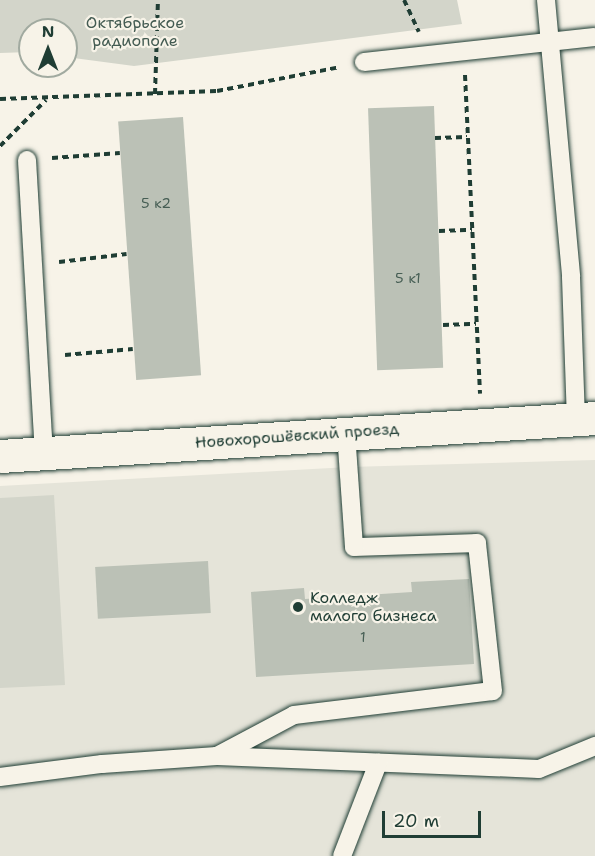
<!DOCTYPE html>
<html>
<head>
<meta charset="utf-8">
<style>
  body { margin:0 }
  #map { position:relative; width:595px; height:856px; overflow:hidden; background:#f7f3e8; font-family:"Shantell Sans",sans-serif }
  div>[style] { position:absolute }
  .built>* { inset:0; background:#e5e4d9 }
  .green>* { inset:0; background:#d3d5ca }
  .building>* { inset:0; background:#bbc1b6; transform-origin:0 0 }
  .path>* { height:4px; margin-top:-2px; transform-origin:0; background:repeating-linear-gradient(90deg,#1f3d34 0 6px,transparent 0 10.5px) }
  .roads { filter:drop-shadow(0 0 2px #1f3d34) drop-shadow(0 0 2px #1f3d34) }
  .lane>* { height:18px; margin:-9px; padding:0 9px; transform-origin:9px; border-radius:9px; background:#f7f3e8 }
  .street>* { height:33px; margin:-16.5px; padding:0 16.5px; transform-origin:16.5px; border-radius:16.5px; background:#f7f3e8 }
  .dots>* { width:16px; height:16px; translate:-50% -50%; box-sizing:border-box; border:3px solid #f7f3e8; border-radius:50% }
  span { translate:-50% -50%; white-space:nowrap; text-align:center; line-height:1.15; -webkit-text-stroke:4.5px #f7f3e8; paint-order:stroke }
  .number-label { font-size:14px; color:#465e54 }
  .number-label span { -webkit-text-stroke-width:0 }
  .park-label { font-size:16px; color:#435b52 }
  .street-label { font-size:16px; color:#1f3d34 }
  .poi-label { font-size:16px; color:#1f3d34 }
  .left { translate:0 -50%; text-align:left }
  .north { position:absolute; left:18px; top:18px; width:60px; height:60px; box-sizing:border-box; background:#f7f3e8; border:2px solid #a1aaa0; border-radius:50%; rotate:0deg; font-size:16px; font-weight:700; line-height:24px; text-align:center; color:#1f3d34 }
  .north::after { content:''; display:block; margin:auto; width:21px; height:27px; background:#1f3d34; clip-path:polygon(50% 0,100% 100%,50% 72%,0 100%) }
  .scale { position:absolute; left:382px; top:811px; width:99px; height:27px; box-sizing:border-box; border:3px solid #1f3d34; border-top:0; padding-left:8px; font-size:18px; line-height:21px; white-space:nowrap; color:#1f3d34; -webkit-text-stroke:4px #f7f3e8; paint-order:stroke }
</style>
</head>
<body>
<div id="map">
  <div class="built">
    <div style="clip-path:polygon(595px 460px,595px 856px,0 856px,0 486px,349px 467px)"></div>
  </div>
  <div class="green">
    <div style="clip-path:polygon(0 0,457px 0,462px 24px,134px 66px,66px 57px,66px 30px,30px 30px,30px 52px,0 53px)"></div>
    <div style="clip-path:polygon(54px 495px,65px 685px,0 688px,0 498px)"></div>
  </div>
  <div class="building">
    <div style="left:434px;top:106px;width:262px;height:66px;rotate:88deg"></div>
    <div style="left:183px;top:117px;width:259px;height:65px;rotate:86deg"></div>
    <div style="left:208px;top:561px;width:52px;height:113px;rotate:87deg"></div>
    <div style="clip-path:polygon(469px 579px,474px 664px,256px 677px,251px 592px,304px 588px,305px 599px,412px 592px,411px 582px)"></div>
  </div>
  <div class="path">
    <div style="left:404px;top:0;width:35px;rotate:65deg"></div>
    <div style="left:465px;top:75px;width:319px;rotate:87.3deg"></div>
    <div style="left:155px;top:94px;width:94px;rotate:-88.2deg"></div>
    <div style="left:0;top:99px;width:217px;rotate:-2.1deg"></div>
    <div style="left:217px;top:91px;width:125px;rotate:-11deg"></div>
    <div style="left:435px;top:138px;width:32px;rotate:-2deg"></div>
    <div style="left:0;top:146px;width:65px;rotate:-45deg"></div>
    <div style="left:52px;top:158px;width:68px;rotate:-4.2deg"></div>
    <div style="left:439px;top:231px;width:33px;rotate:-2deg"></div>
    <div style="left:59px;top:262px;width:68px;rotate:-6.7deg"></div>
    <div style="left:443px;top:325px;width:33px;rotate:-2deg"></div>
    <div style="left:65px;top:355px;width:68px;rotate:-5deg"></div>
  </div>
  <div class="roads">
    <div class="lane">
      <div style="left:546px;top:0;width:278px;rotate:84.8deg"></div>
      <div style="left:571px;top:277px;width:142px;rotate:88deg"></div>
      <div style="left:364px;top:62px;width:232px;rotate:-6.2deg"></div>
      <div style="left:27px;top:160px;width:294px;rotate:86.7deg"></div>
      <div style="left:217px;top:756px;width:87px;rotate:-28deg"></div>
      <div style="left:294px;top:715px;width:200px;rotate:-6.9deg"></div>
      <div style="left:493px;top:691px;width:149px;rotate:-96.2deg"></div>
      <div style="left:477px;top:543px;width:123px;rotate:178.1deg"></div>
      <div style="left:354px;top:547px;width:114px;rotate:-94deg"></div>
      <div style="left:0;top:777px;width:103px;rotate:-7.3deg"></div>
      <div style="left:102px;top:764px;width:115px;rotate:-4deg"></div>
      <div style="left:217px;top:756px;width:322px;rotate:2.3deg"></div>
      <div style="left:539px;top:769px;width:61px;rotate:-22.3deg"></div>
      <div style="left:342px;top:856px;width:100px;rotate:-68.8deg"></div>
    </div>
    <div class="street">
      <div style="left:0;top:456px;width:596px;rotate:-3.65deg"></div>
    </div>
  </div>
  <div class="dots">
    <div style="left:298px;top:607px;background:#1f3d34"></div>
  </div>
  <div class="number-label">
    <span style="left:156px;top:203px">5 к2</span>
    <span style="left:408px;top:278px">5 к1</span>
    <span style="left:363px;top:637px">1</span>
  </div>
  <div class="park-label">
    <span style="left:135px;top:32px">Октябрьское<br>радиополе</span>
  </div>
  <div class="street-label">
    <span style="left:297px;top:436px;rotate:-4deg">Новохорошёвский проезд</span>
  </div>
  <div class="poi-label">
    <span class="left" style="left:310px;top:607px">Колледж<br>малого бизнеса</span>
  </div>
  <div class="north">N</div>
  <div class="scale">20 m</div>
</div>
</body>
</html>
